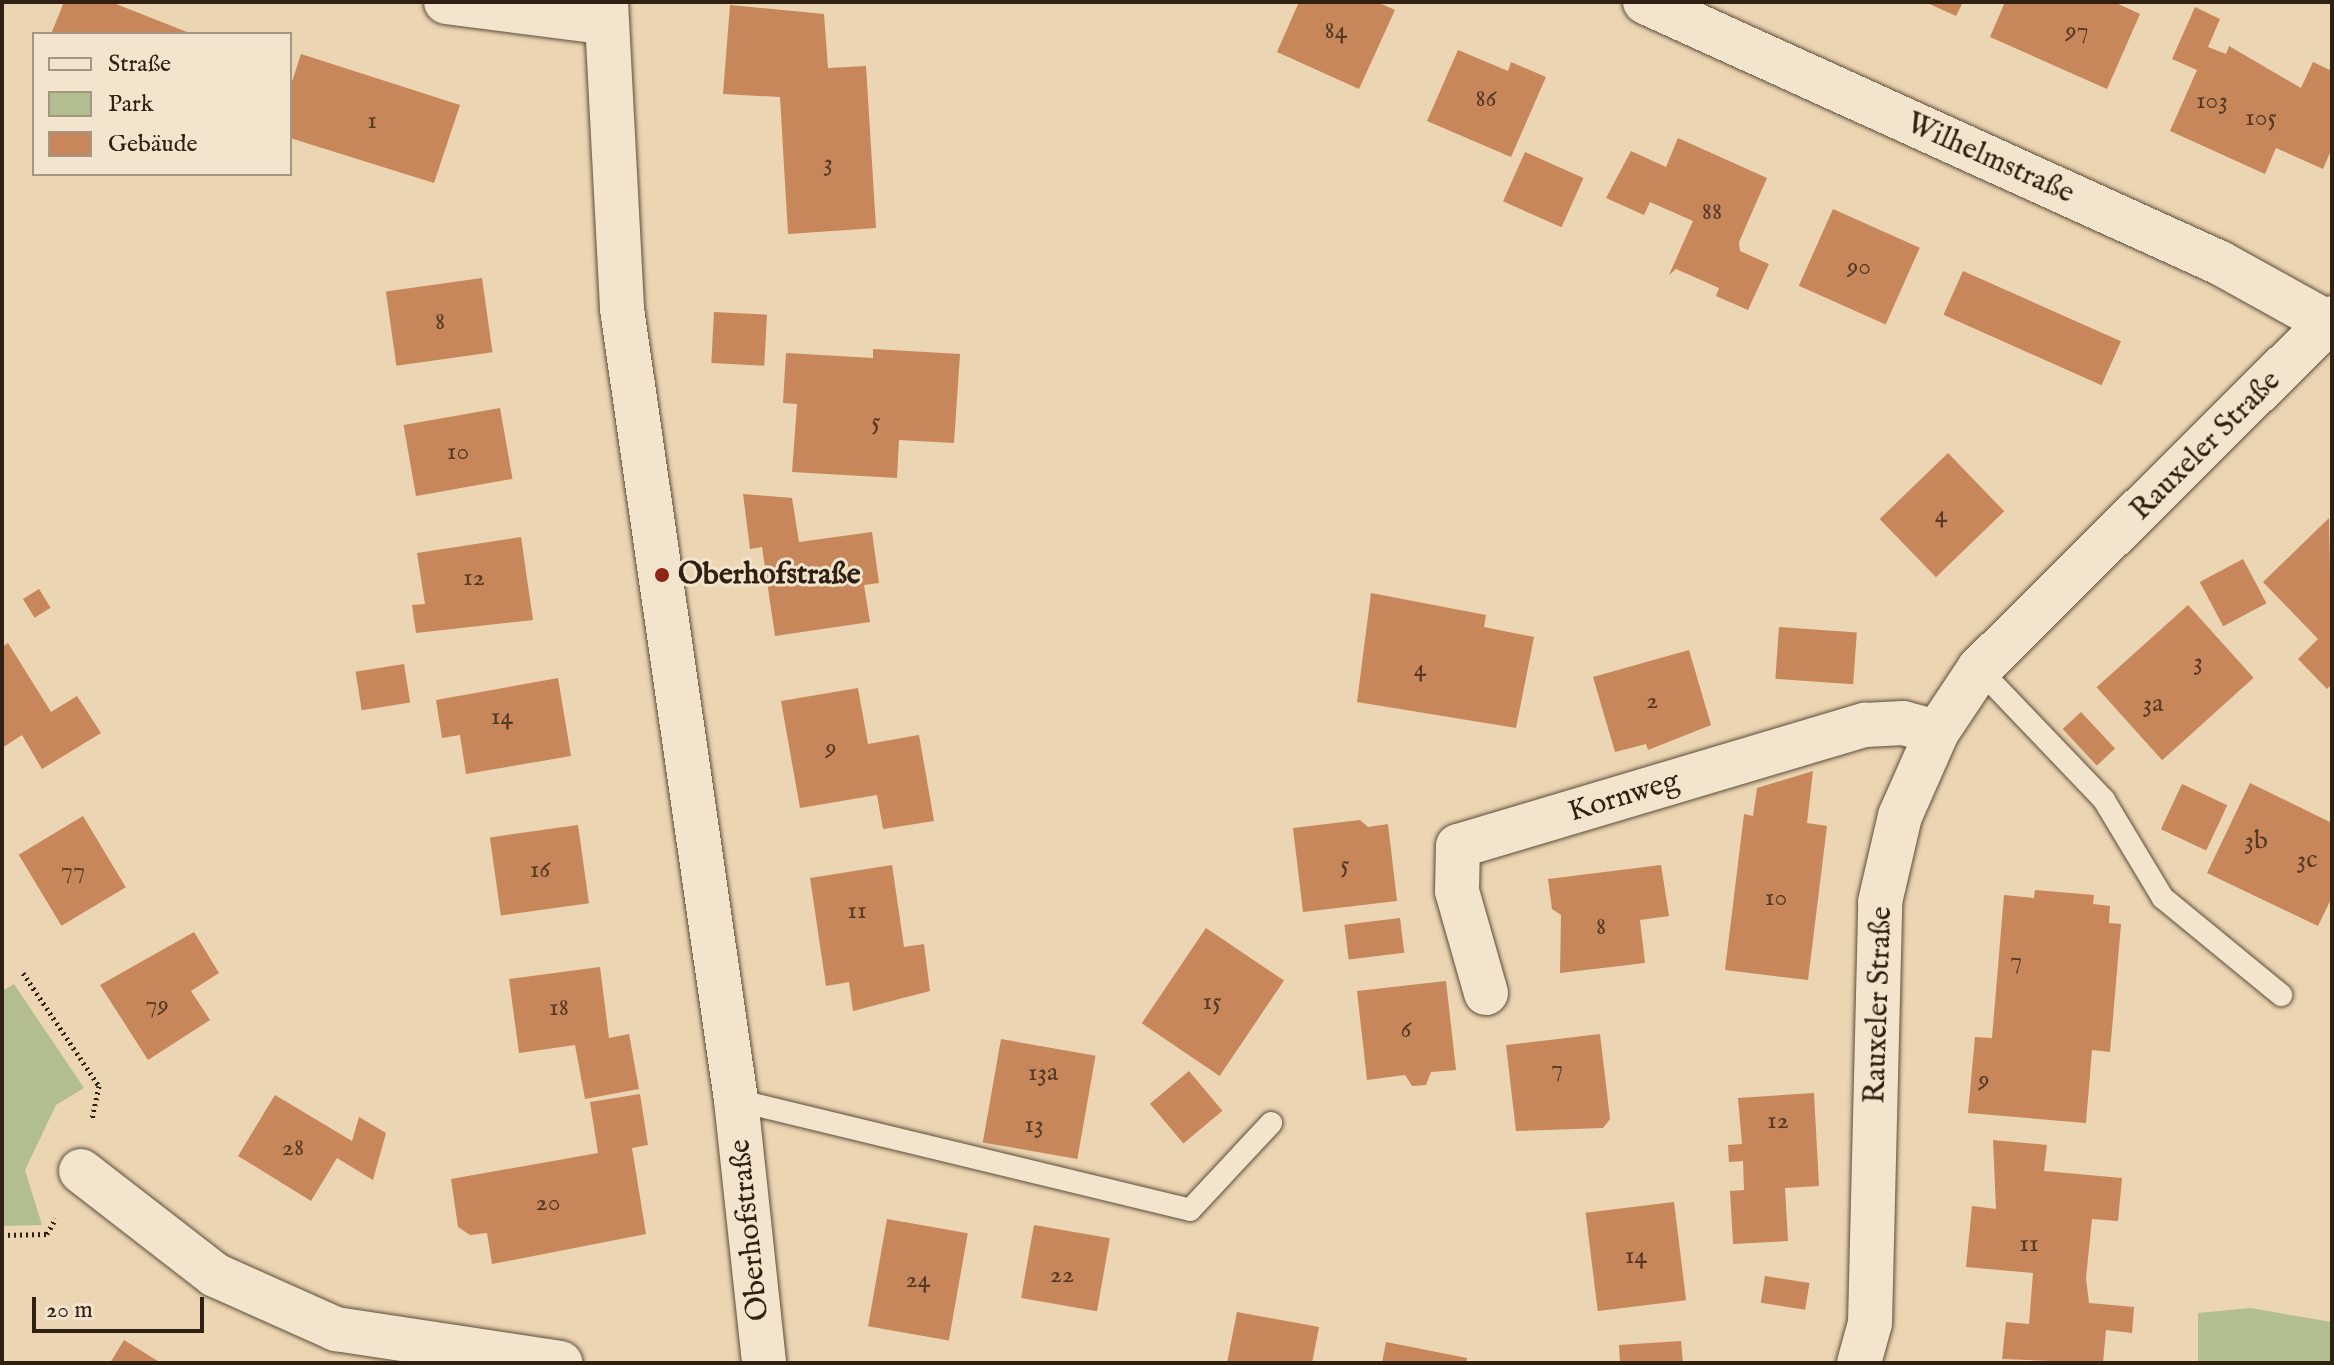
<!DOCTYPE html>
<html>
<head>
<meta charset="utf-8">
<style>
  body { margin:0 }
  #map { position:relative; width:2334px; height:1365px; overflow:hidden; background:#ebd5b2; font-family:"IM FELL English",serif }
  div>[style] { position:absolute }
  .green>* { inset:0; background:#b2be90 }
  .building>* { inset:0; background:#c8865b; transform-origin:0 0 }
  .path>* { height:5px; margin-top:-2.5px; transform-origin:0; background:repeating-linear-gradient(90deg,#302012 0 2px,transparent 0 6px) }
  .roads { filter:drop-shadow(0 0 2px #5f4d3a) drop-shadow(0 0 2px #5f4d3a) }
  .lane>* { height:22px; margin:-11px; padding:0 11px; transform-origin:11px; border-radius:11px; background:#f2e4cd }
  .street>* { height:44px; margin:-22px; padding:0 22px; transform-origin:22px; border-radius:22px; background:#f2e4cd }
  .dots>* { width:22px; height:22px; translate:-50% -50%; box-sizing:border-box; border:4px solid #f2e4cd; border-radius:50% }
  span { translate:-50% -50%; white-space:nowrap; text-align:center; line-height:1.15; -webkit-text-stroke:6px #f2e4cd; paint-order:stroke }
  .number-label { font-size:26px; color:#563a24 }
  .number-label span { -webkit-text-stroke-width:0 }
  .street-label { font-size:30px; color:#302012 }
  .poi-label { font-size:30px; color:#302012; font-weight:700 }
  .left { translate:0 -50%; text-align:left }
  .frame { position:absolute; inset:0; border:4px solid #302012; pointer-events:none }
  .legend { position:absolute; left:32px; top:32px; width:260px; height:144px; box-sizing:border-box; background:#f2e4cd; border:2px solid #a49682; margin:0; padding:10px 14px; list-style:none; font-size:24px; color:#302012 }
  .legend li { display:flex; align-items:center; gap:16px; height:40px }
  .legend b { width:40px; border:2px solid #a49682 }
  .scale { position:absolute; left:32px; top:1297px; width:172px; height:36px; box-sizing:border-box; border:4px solid #302012; border-top:0; padding-left:10px; font-size:24px; line-height:28px; white-space:nowrap; color:#302012; -webkit-text-stroke:6px #f2e4cd; paint-order:stroke }
</style>
</head>
<body>
<div id="map">
  <div class="green">
    <div style="clip-path:polygon(14px 984px,84px 1088px,56px 1105px,25px 1170px,42px 1225px,2px 1226px,2px 991px)"></div>
    <div style="clip-path:polygon(2250px 1308px,2332px 1322px,2332px 1363px,2198px 1363px,2198px 1313px)"></div>
  </div>
  <div class="building">
    <div style="clip-path:polygon(64px 2px,111px 2px,192px 34px,51px 34px)"></div>
    <div style="clip-path:polygon(1299px 2px,1377px 2px,1395px 10px,1359px 89px,1277px 52px)"></div>
    <div style="clip-path:polygon(1925px 2px,1963px 2px,1956px 16px)"></div>
    <div style="clip-path:polygon(2005px 2px,2114px 2px,2140px 14px,2107px 89px,1990px 37px)"></div>
    <div style="clip-path:polygon(730px 5px,824px 14px,828px 68px,866px 66px,876px 228px,788px 234px,780px 97px,723px 94px)"></div>
    <div style="clip-path:polygon(2195px 7px,2220px 19px,2208px 47px,2226px 54px,2229px 46px,2301px 88px,2313px 62px,2332px 71px,2332px 148px,2323px 169px,2276px 148px,2265px 174px,2170px 131px,2197px 70px,2172px 59px)"></div>
    <div style="clip-path:polygon(1458px 50px,1508px 71px,1511px 62px,1546px 77px,1511px 157px,1427px 121px)"></div>
    <div style="clip-path:polygon(301px 54px,460px 105px,434px 183px,290px 138px,290px 88px)"></div>
    <div style="clip-path:polygon(1678px 138px,1767px 178px,1739px 242px,1740px 251px,1769px 264px,1748px 310px,1716px 296px,1719px 288px,1676px 269px,1669px 275px,1693px 221px,1650px 202px,1644px 215px,1606px 198px,1631px 151px,1666px 167px)"></div>
    <div style="left:1525px;top:152px;width:64px;height:54px;rotate:24deg"></div>
    <div style="left:1833px;top:209px;width:95px;height:84px;rotate:24deg"></div>
    <div style="left:1963px;top:271px;width:173px;height:48px;rotate:24deg"></div>
    <div style="left:482px;top:278px;width:75px;height:97px;rotate:82deg"></div>
    <div style="left:714px;top:312px;width:53px;height:51px;rotate:3deg"></div>
    <div style="clip-path:polygon(873px 349px,960px 354px,954px 443px,899px 440px,897px 478px,792px 472px,797px 404px,783px 403px,786px 353px,873px 358px)"></div>
    <div style="left:500px;top:408px;width:72px;height:98px;rotate:80deg"></div>
    <div style="left:1948px;top:453px;width:81px;height:95px;rotate:46deg"></div>
    <div style="clip-path:polygon(743px 494px,792px 498px,799px 542px,872px 532px,879px 583px,864px 585px,870px 622px,775px 636px,762px 547px,750px 549px)"></div>
    <div style="clip-path:polygon(2329px 518px,2332px 684px,2327px 689px,2298px 659px,2318px 639px,2263px 582px)"></div>
    <div style="clip-path:polygon(521px 537px,533px 620px,416px 633px,412px 605px,425px 604px,417px 553px)"></div>
    <div style="left:2243px;top:559px;width:50px;height:49px;rotate:62deg"></div>
    <div style="left:39px;top:589px;width:22px;height:19px;rotate:58deg"></div>
    <div style="clip-path:polygon(1371px 593px,1486px 615px,1484px 627px,1534px 637px,1516px 728px,1357px 702px)"></div>
    <div style="left:2188px;top:605px;width:98px;height:123px;rotate:48deg"></div>
    <div style="left:1779px;top:627px;width:78px;height:52px;rotate:4deg"></div>
    <div style="clip-path:polygon(8px 643px,51px 712px,77px 696px,101px 733px,42px 769px,22px 735px,2px 748px,2px 647px)"></div>
    <div style="clip-path:polygon(1689px 650px,1711px 725px,1648px 750px,1646px 744px,1615px 752px,1593px 677px)"></div>
    <div style="left:404px;top:664px;width:39px;height:49px;rotate:81deg"></div>
    <div style="clip-path:polygon(558px 678px,571px 756px,466px 774px,460px 735px,442px 738px,436px 700px)"></div>
    <div style="clip-path:polygon(858px 688px,868px 744px,919px 735px,934px 821px,883px 829px,877px 795px,800px 808px,781px 701px)"></div>
    <div style="left:2081px;top:712px;width:50px;height:25px;rotate:47deg"></div>
    <div style="clip-path:polygon(1813px 771px,1807px 823px,1827px 826px,1808px 980px,1725px 970px,1744px 814px,1753px 816px,1757px 788px)"></div>
    <div style="clip-path:polygon(2250px 783px,2332px 823px,2332px 897px,2318px 926px,2207px 873px)"></div>
    <div style="left:2182px;top:784px;width:50px;height:50px;rotate:25deg"></div>
    <div style="left:83px;top:816px;width:83px;height:75px;rotate:59deg"></div>
    <div style="clip-path:polygon(1360px 820px,1368px 827px,1388px 824px,1397px 901px,1303px 912px,1293px 828px)"></div>
    <div style="left:578px;top:825px;width:79px;height:89px;rotate:82deg"></div>
    <div style="clip-path:polygon(892px 865px,904px 947px,924px 944px,930px 991px,853px 1011px,849px 982px,826px 986px,810px 878px)"></div>
    <div style="clip-path:polygon(1661px 865px,1669px 916px,1640px 920px,1645px 963px,1560px 973px,1561px 915px,1552px 909px,1548px 879px)"></div>
    <div style="clip-path:polygon(2035px 890px,2094px 895px,2093px 904px,2110px 906px,2109px 923px,2121px 924px,2110px 1052px,2092px 1050px,2086px 1123px,1968px 1113px,1975px 1037px,1992px 1038px,2004px 895px,2034px 898px)"></div>
    <div style="left:1400px;top:918px;width:35px;height:56px;rotate:83deg"></div>
    <div style="left:1206px;top:928px;width:94px;height:115px;rotate:34deg"></div>
    <div style="clip-path:polygon(194px 932px,219px 973px,191px 991px,210px 1020px,148px 1060px,100px 985px)"></div>
    <div style="clip-path:polygon(600px 967px,609px 1038px,629px 1034px,639px 1089px,585px 1099px,575px 1045px,519px 1053px,509px 979px)"></div>
    <div style="clip-path:polygon(1446px 981px,1456px 1070px,1431px 1072px,1426px 1085px,1412px 1086px,1405px 1075px,1367px 1080px,1357px 991px)"></div>
    <div style="clip-path:polygon(1600px 1034px,1610px 1119px,1603px 1128px,1516px 1131px,1506px 1045px)"></div>
    <div style="left:1001px;top:1039px;width:96px;height:105px;rotate:10deg"></div>
    <div style="left:1189px;top:1071px;width:52px;height:51px;rotate:50deg"></div>
    <div style="clip-path:polygon(1814px 1093px,1819px 1186px,1785px 1188px,1788px 1241px,1733px 1244px,1730px 1191px,1744px 1190px,1743px 1161px,1729px 1162px,1728px 1145px,1742px 1144px,1738px 1098px)"></div>
    <div style="clip-path:polygon(640px 1094px,648px 1145px,632px 1148px,646px 1234px,492px 1264px,487px 1233px,470px 1235px,458px 1227px,451px 1179px,598px 1153px,590px 1102px)"></div>
    <div style="clip-path:polygon(275px 1095px,352px 1141px,359px 1117px,386px 1133px,373px 1180px,337px 1158px,311px 1201px,238px 1156px)"></div>
    <div style="clip-path:polygon(1993px 1140px,2047px 1145px,2044px 1171px,2122px 1178px,2118px 1221px,2092px 1219px,2086px 1278px,2089px 1303px,2134px 1307px,2132px 1333px,2106px 1330px,2103px 1363px,2002px 1359px,2006px 1322px,2029px 1324px,2033px 1273px,1966px 1267px,1972px 1206px,1996px 1209px)"></div>
    <div style="left:1674px;top:1202px;width:99px;height:89px;rotate:83deg"></div>
    <div style="left:887px;top:1219px;width:82px;height:109px;rotate:10deg"></div>
    <div style="left:1034px;top:1225px;width:77px;height:74px;rotate:10deg"></div>
    <div style="left:1765px;top:1276px;width:45px;height:27px;rotate:9deg"></div>
    <div style="clip-path:polygon(1237px 1312px,1319px 1327px,1312px 1363px,1227px 1363px)"></div>
    <div style="clip-path:polygon(124px 1340px,161px 1363px,110px 1363px)"></div>
    <div style="clip-path:polygon(1681px 1341px,1683px 1363px,1620px 1363px,1619px 1345px)"></div>
    <div style="clip-path:polygon(1386px 1342px,1467px 1358px,1466px 1363px,1382px 1363px)"></div>
  </div>
  <div class="path">
    <div style="left:23px;top:973px;width:136px;rotate:56.1deg"></div>
    <div style="left:99px;top:1086px;width:35px;rotate:102deg"></div>
    <div style="left:2px;top:1235px;width:45px;rotate:-1.3deg"></div>
    <div style="left:47px;top:1234px;width:18px;rotate:-61deg"></div>
  </div>
  <div class="roads">
    <div class="lane">
      <div style="left:1979px;top:669px;width:181px;rotate:46.3deg"></div>
      <div style="left:2104px;top:800px;width:114px;rotate:59deg"></div>
      <div style="left:2163px;top:898px;width:153px;rotate:39.4deg"></div>
      <div style="left:736px;top:1100px;width:467px;rotate:13.6deg"></div>
      <div style="left:1190px;top:1210px;width:119px;rotate:-47deg"></div>
    </div>
    <div class="street">
      <div style="left:446px;top:2px;width:158px;rotate:7.3deg"></div>
      <div style="left:606px;top:2px;width:307px;rotate:87deg"></div>
      <div style="left:622px;top:309px;width:799px;rotate:81.8deg"></div>
      <div style="left:736px;top:1100px;width:264px;rotate:83.9deg"></div>
      <div style="left:1645px;top:2px;width:631px;rotate:24.41deg"></div>
      <div style="left:2220px;top:263px;width:128px;rotate:29deg"></div>
      <div style="left:1486px;top:993px;width:106px;rotate:-105.9deg"></div>
      <div style="left:1457px;top:891px;width:45px;rotate:-88.7deg"></div>
      <div style="left:1458px;top:846px;width:425px;rotate:-16.6deg"></div>
      <div style="left:1865px;top:725px;width:38px;rotate:-3deg"></div>
      <div style="left:1903px;top:723px;width:35px;rotate:15deg"></div>
      <div style="left:81px;top:1171px;width:170px;rotate:37.8deg"></div>
      <div style="left:215px;top:1275px;width:133px;rotate:24.1deg"></div>
      <div style="left:336px;top:1329px;width:227px;rotate:8.6deg"></div>
      <div style="left:1859px;top:1363px;width:41px;rotate:-74.6deg"></div>
      <div style="left:1870px;top:1323px;width:421px;rotate:-88.6deg"></div>
      <div style="left:1880px;top:902px;width:88px;rotate:-76.9deg"></div>
      <div style="left:1900px;top:816px;width:92px;rotate:-66.2deg"></div>
      <div style="left:1937px;top:732px;width:76px;rotate:-56.3deg"></div>
      <div style="left:1979px;top:669px;width:498px;rotate:-44.8deg"></div>
    </div>
  </div>
  <div class="dots">
    <div style="left:662px;top:575px;background:#8f2418"></div>
  </div>
  <div class="number-label">
    <span style="left:1336px;top:31px">84</span>
    <span style="left:2077px;top:31px">97</span>
    <span style="left:1486px;top:99px">86</span>
    <span style="left:2212px;top:101px">103</span>
    <span style="left:2261px;top:118px">105</span>
    <span style="left:372px;top:121px">1</span>
    <span style="left:828px;top:163px">3</span>
    <span style="left:1712px;top:212px">88</span>
    <span style="left:1859px;top:267px">90</span>
    <span style="left:440px;top:322px">8</span>
    <span style="left:876px;top:422px">5</span>
    <span style="left:458px;top:452px">10</span>
    <span style="left:1941px;top:515px">4</span>
    <span style="left:474px;top:578px">12</span>
    <span style="left:2198px;top:662px">3</span>
    <span style="left:1420px;top:669px">4</span>
    <span style="left:1652px;top:701px">2</span>
    <span style="left:2153px;top:704px">3a</span>
    <span style="left:502px;top:717px">14</span>
    <span style="left:831px;top:748px">9</span>
    <span style="left:2256px;top:841px">3b</span>
    <span style="left:2307px;top:860px">3c</span>
    <span style="left:1345px;top:865px">5</span>
    <span style="left:540px;top:870px">16</span>
    <span style="left:73px;top:871px">77</span>
    <span style="left:1776px;top:898px">10</span>
    <span style="left:857px;top:911px">11</span>
    <span style="left:1601px;top:927px">8</span>
    <span style="left:2016px;top:961px">7</span>
    <span style="left:1212px;top:1002px">15</span>
    <span style="left:157px;top:1005px">79</span>
    <span style="left:559px;top:1008px">18</span>
    <span style="left:1406px;top:1030px">6</span>
    <span style="left:1557px;top:1069px">7</span>
    <span style="left:1043px;top:1073px">13a</span>
    <span style="left:1984px;top:1080px">9</span>
    <span style="left:1778px;top:1121px">12</span>
    <span style="left:1034px;top:1125px">13</span>
    <span style="left:293px;top:1148px">28</span>
    <span style="left:548px;top:1203px">20</span>
    <span style="left:2029px;top:1244px">11</span>
    <span style="left:1636px;top:1256px">14</span>
    <span style="left:1062px;top:1275px">22</span>
    <span style="left:918px;top:1280px">24</span>
  </div>
  <div class="street-label">
    <span style="left:1990px;top:159px;rotate:24deg">Wilhelmstraße</span>
    <span style="left:2206px;top:446px;rotate:-45deg">Rauxeler Straße</span>
    <span style="left:1624px;top:797px;rotate:-17deg">Kornweg</span>
    <span style="left:1879px;top:1005px;rotate:-88deg">Rauxeler Straße</span>
    <span style="left:750px;top:1230px;rotate:-96deg">Oberhofstraße</span>
  </div>
  <div class="poi-label">
    <span class="left" style="left:678px;top:575px">Oberhofstraße</span>
  </div>
  <div class="frame"></div>
  <ul class="legend">
  <li><b style="height:10px;background:#f2e4cd"></b>Straße</li>
  <li><b style="height:22px;background:#b2be90"></b>Park</li>
  <li><b style="height:22px;background:#c8865b"></b>Gebäude</li>
  </ul>
  <div class="scale">20 m</div>
</div>
</body>
</html>
